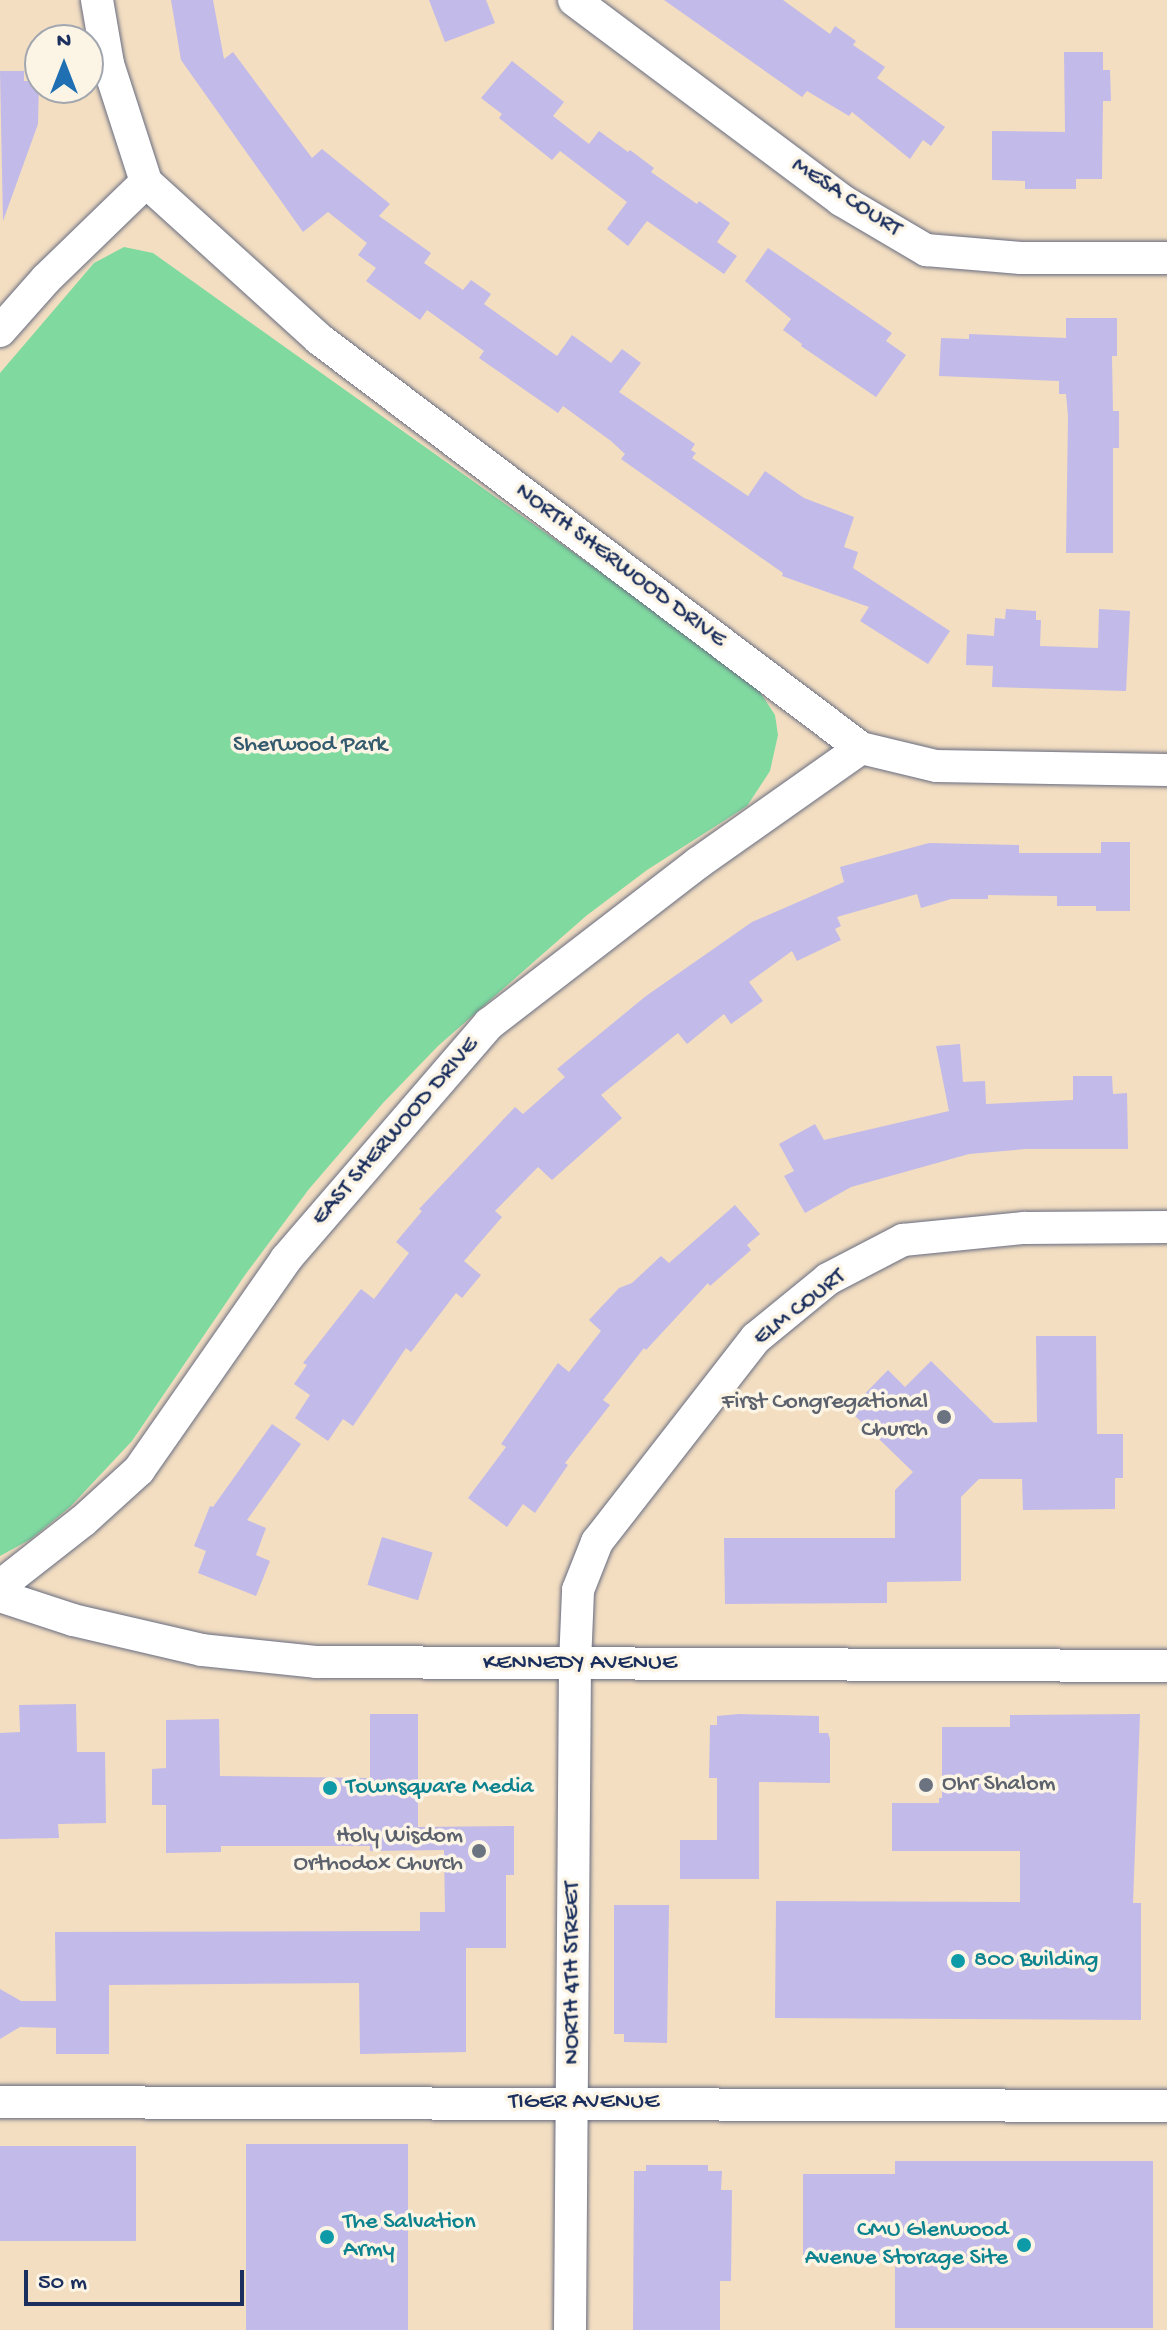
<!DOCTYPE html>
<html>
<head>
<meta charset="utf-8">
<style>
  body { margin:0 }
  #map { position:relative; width:1167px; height:2330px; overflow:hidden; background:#f3dec1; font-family:"Gochi Hand",sans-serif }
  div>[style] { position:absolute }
  .green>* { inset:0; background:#80daa0 }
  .building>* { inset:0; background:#c2bae9; transform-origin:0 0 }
  .roads { filter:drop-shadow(0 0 2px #676c81) drop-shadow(0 0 2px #676c81) }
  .minor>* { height:32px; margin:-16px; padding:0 16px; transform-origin:16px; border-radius:16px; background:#fff }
  .dots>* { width:22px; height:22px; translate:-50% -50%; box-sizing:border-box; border:4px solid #fcf5e5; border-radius:50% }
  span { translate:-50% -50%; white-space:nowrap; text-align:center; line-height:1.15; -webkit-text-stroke:7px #fcf5e5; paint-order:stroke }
  .street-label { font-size:24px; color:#1b2f5e }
  .park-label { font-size:24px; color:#345a6e }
  .worship-label { font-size:24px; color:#5b616d }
  .right { translate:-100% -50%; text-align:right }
  .left { translate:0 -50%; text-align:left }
  .culture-label { font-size:24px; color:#0d838f }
  .north { position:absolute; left:24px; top:24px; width:80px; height:80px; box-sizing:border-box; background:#fcf5e5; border:2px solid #a2a6af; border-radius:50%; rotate:0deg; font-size:22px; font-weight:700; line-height:32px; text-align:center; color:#1b2f5e }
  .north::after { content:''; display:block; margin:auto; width:28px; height:36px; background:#1f6fb2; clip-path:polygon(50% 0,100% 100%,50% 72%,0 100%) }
  .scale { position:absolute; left:24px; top:2270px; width:220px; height:36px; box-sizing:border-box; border:4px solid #1b2f5e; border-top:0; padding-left:10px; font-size:24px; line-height:28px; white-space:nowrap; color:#1b2f5e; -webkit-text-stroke:6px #fcf5e5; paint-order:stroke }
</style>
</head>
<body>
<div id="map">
  <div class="green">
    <div style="clip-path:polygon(124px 247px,153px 253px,167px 263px,752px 680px,775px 715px,778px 735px,770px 771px,747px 806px,647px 870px,586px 916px,438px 1046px,383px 1103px,309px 1189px,245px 1275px,132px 1441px,70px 1507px,31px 1539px,0 1556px,0 373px,94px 263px)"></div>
  </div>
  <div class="building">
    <div style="clip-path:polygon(171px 0,213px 0,224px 59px,233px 52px,312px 158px,322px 149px,390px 204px,379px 216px,431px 253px,424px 263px,463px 290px,471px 280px,491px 294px,484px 304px,557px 356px,572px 335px,611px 363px,622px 349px,641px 363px,619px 392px,695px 444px,691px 450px,696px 453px,692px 458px,748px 496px,765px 471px,804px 498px,854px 517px,844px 547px,858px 552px,853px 568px,950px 631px,928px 664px,860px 621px,869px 607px,782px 576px,783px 573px,621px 459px,625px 454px,611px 441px,563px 406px,558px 413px,479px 358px,484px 351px,427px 310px,420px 320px,366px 281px,376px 268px,358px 255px,367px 243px,328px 212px,303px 232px,181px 60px)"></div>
    <div style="clip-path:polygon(429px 0,486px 0,495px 23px,445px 42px)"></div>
    <div style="clip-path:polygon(664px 0,783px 0,830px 34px,835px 26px,856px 41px,853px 45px,885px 67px,877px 78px,945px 127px,931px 146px,923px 140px,910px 159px,852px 112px,849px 116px,807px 91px,802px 97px)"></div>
    <div style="clip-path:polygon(1064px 52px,1103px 52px,1103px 70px,1110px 70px,1111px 101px,1103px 101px,1102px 179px,1076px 179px,1076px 189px,1025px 189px,1025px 181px,992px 180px,992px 131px,1065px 132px)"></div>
    <div style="clip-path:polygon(512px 61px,564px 102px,553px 116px,589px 144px,599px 131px,628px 152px,630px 150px,654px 168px,651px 172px,697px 204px,699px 201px,730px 223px,717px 242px,737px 256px,724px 274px,647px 221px,628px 246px,607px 229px,627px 202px,560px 151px,552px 160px,499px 118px,502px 114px,481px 98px)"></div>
    <div style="clip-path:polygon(0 71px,24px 71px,24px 81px,39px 81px,38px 124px,3px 221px)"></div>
    <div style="clip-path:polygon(768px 248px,892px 333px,886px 341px,906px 355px,876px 397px,801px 346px,802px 344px,783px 330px,791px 319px,745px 281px)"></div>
    <div style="clip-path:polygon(1066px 318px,1117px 318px,1117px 356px,1112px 356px,1113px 411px,1119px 411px,1119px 448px,1113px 448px,1113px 553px,1066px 553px,1068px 416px,1066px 394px,1059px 394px,1059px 381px,939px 376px,941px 338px,969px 339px,969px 334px,1066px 338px)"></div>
    <div style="clip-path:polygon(1006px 609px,1036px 611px,1036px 620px,1041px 620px,1040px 646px,1098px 648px,1099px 609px,1130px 611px,1126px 691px,992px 687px,993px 666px,966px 665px,967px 634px,994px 636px,995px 618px,1005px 619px)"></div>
    <div style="clip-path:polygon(1101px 842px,1130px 842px,1130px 911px,1096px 911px,1096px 906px,1057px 906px,1057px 896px,988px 895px,988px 899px,951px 899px,921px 908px,917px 894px,837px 917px,841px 926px,835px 929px,841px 940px,797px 961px,792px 951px,749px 982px,763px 1001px,731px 1024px,724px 1014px,687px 1044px,678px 1033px,601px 1095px,622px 1118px,552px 1180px,538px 1167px,495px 1211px,502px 1217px,464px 1261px,481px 1275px,462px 1298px,456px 1293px,411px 1352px,406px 1348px,353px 1426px,343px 1419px,328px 1441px,295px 1418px,310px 1395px,294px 1384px,307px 1365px,303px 1363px,361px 1289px,374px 1299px,409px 1253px,396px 1242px,422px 1211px,419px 1209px,515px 1107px,523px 1114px,565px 1077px,557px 1069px,646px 996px,752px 922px,844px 882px,840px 867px,929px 843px,1019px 845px,1019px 853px,1101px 853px)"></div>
    <div style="clip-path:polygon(960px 1044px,963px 1082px,985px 1081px,986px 1104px,1073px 1100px,1073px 1076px,1112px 1076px,1113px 1094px,1127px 1093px,1128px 1149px,1025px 1149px,969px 1154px,851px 1187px,805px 1213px,784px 1176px,794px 1171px,779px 1144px,815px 1124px,824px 1140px,949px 1111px,936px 1046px)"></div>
    <div style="clip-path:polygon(735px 1205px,760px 1234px,747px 1245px,751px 1250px,710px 1286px,708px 1283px,646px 1350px,644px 1348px,603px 1400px,610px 1405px,565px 1463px,568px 1465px,535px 1513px,523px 1504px,507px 1527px,468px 1498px,506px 1447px,501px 1444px,558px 1363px,569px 1372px,601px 1331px,589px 1320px,619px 1288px,632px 1283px,661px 1256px,669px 1263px)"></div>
    <div style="clip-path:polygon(1036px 1336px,1096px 1336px,1097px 1434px,1123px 1434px,1123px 1478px,1115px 1478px,1115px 1509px,1023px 1510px,1022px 1479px,979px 1479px,961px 1497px,961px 1581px,887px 1582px,887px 1603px,725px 1604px,724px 1538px,895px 1538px,895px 1490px,913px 1472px,849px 1410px,888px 1370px,905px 1387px,931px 1361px,994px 1423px,1037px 1422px)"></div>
    <div style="clip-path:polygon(272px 1424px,301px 1444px,247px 1520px,266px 1528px,256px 1555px,270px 1561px,256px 1596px,198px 1573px,206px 1551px,194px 1546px,210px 1506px,213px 1507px)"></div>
    <div style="left:382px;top:1537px;width:53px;height:50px;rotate:17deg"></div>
    <div style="clip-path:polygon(76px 1704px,77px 1752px,105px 1752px,106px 1823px,58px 1824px,59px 1838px,0 1839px,0 1733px,20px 1732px,19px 1705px)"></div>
    <div style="clip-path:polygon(370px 1714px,418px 1714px,418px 1827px,514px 1826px,514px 1875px,506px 1875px,506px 1948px,466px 1948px,466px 2052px,360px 2054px,359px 1983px,109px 1985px,109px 2054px,56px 2054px,56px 2028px,20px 2027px,0 2039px,0 1989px,21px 2001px,56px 2001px,55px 1932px,420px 1931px,420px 1912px,445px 1912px,444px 1850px,370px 1851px,370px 1846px,221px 1846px,221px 1852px,166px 1853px,166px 1805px,152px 1805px,152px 1769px,166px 1768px,166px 1720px,219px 1719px,220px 1776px,370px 1778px)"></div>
    <div style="clip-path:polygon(739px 1714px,819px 1716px,819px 1733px,828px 1733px,830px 1739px,830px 1783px,759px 1782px,759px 1879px,680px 1879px,680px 1840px,717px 1840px,717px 1778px,709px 1778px,710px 1725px,717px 1725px,717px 1716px)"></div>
    <div style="clip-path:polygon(1140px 1714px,1133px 1903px,1141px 1903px,1141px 2020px,775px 2018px,776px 1901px,1020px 1902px,1020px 1851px,892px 1851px,892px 1803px,939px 1803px,939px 1798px,942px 1798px,942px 1727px,1010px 1727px,1010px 1715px)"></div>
    <div style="clip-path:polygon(614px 1905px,669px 1905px,667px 2043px,624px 2042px,624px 2034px,614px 2034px)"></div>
    <div style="left:246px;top:2144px;width:162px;height:186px"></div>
    <div style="left:0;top:2146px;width:136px;height:95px"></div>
    <div style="clip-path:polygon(895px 2161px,1153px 2161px,1153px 2328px,895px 2328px,895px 2257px,803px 2256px,803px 2174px,895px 2174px)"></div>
    <div style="clip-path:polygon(646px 2165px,708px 2165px,708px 2171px,722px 2171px,721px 2190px,732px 2190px,731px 2281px,720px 2281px,720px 2330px,633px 2330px,634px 2171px,646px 2171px)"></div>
  </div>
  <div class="roads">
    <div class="minor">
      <div style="left:97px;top:0;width:65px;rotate:80.2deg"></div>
      <div style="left:108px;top:64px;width:124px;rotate:72.1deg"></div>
      <div style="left:574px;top:0;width:334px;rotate:36.8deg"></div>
      <div style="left:841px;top:200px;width:99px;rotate:30.5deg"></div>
      <div style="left:926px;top:250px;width:95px;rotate:4.8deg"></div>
      <div style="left:1021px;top:258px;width:146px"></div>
      <div style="left:146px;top:182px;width:234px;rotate:42.2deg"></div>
      <div style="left:319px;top:339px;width:679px;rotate:37.04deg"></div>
      <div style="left:861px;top:748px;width:77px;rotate:13.5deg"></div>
      <div style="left:936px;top:766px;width:231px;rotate:1deg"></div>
      <div style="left:0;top:331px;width:69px;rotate:-48.5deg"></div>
      <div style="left:46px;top:279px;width:139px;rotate:-44.1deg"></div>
      <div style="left:0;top:1586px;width:105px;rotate:-38.1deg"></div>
      <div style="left:83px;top:1521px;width:76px;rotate:-42.3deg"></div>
      <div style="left:139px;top:1470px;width:257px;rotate:-55.1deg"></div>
      <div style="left:286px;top:1259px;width:311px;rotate:-49.2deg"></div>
      <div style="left:489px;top:1024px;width:264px;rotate:-37.6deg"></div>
      <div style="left:698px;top:863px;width:199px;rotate:-35.2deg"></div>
      <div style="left:0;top:1596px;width:77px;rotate:18.2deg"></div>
      <div style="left:73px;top:1620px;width:132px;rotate:13.1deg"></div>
      <div style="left:202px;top:1650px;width:115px;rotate:6deg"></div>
      <div style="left:316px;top:1662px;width:851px;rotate:0.27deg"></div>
      <div style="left:0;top:2102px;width:1167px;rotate:0.2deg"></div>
      <div style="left:570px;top:2330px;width:667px;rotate:-89.57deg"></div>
      <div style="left:575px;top:1663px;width:73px;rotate:-87.6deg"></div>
      <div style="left:578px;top:1590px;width:52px;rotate:-68.4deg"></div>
      <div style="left:597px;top:1542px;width:259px;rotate:-52.1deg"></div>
      <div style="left:756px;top:1338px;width:93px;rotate:-39.3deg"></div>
      <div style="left:828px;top:1279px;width:85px;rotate:-27.5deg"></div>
      <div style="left:903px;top:1240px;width:122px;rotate:-5.7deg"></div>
      <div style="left:1024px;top:1228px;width:143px;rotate:-0.4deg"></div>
    </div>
  </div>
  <div class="dots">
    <div style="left:944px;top:1417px;background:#6b7280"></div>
    <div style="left:926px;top:1785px;background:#6b7280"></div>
    <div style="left:330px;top:1788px;background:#0f9aa8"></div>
    <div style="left:479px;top:1851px;background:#6b7280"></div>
    <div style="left:958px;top:1961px;background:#0f9aa8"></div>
    <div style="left:327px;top:2237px;background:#0f9aa8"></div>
    <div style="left:1024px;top:2245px;background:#0f9aa8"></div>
  </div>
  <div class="street-label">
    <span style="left:846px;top:198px;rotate:33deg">MESA COURT</span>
    <span style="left:620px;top:566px;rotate:37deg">NORTH SHERWOOD DRIVE</span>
    <span style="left:396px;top:1132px;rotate:-49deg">EAST SHERWOOD DRIVE</span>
    <span style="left:800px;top:1308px;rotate:-38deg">ELM COURT</span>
    <span style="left:580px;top:1664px">KENNEDY AVENUE</span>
    <span style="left:573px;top:1973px;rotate:-90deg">NORTH 4TH STREET</span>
    <span style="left:584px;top:2103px">TIGER AVENUE</span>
  </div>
  <div class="park-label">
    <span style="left:310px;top:746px">Sherwood Park</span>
  </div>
  <div class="worship-label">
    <span class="right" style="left:928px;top:1417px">First Congregational<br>Church</span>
    <span class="left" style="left:942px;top:1785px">Ohr Shalom</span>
    <span class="right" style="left:463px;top:1851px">Holy Wisdom<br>Orthodox Church</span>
  </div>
  <div class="culture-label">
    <span class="left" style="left:346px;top:1788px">Townsquare Media</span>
    <span class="left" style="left:974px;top:1961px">800 Building</span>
    <span class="left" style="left:343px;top:2237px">The Salvation<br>Army</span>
    <span class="right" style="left:1008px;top:2245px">CMU Glenwood<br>Avenue Storage Site</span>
  </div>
  <div class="north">N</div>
  <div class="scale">50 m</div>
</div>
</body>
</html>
